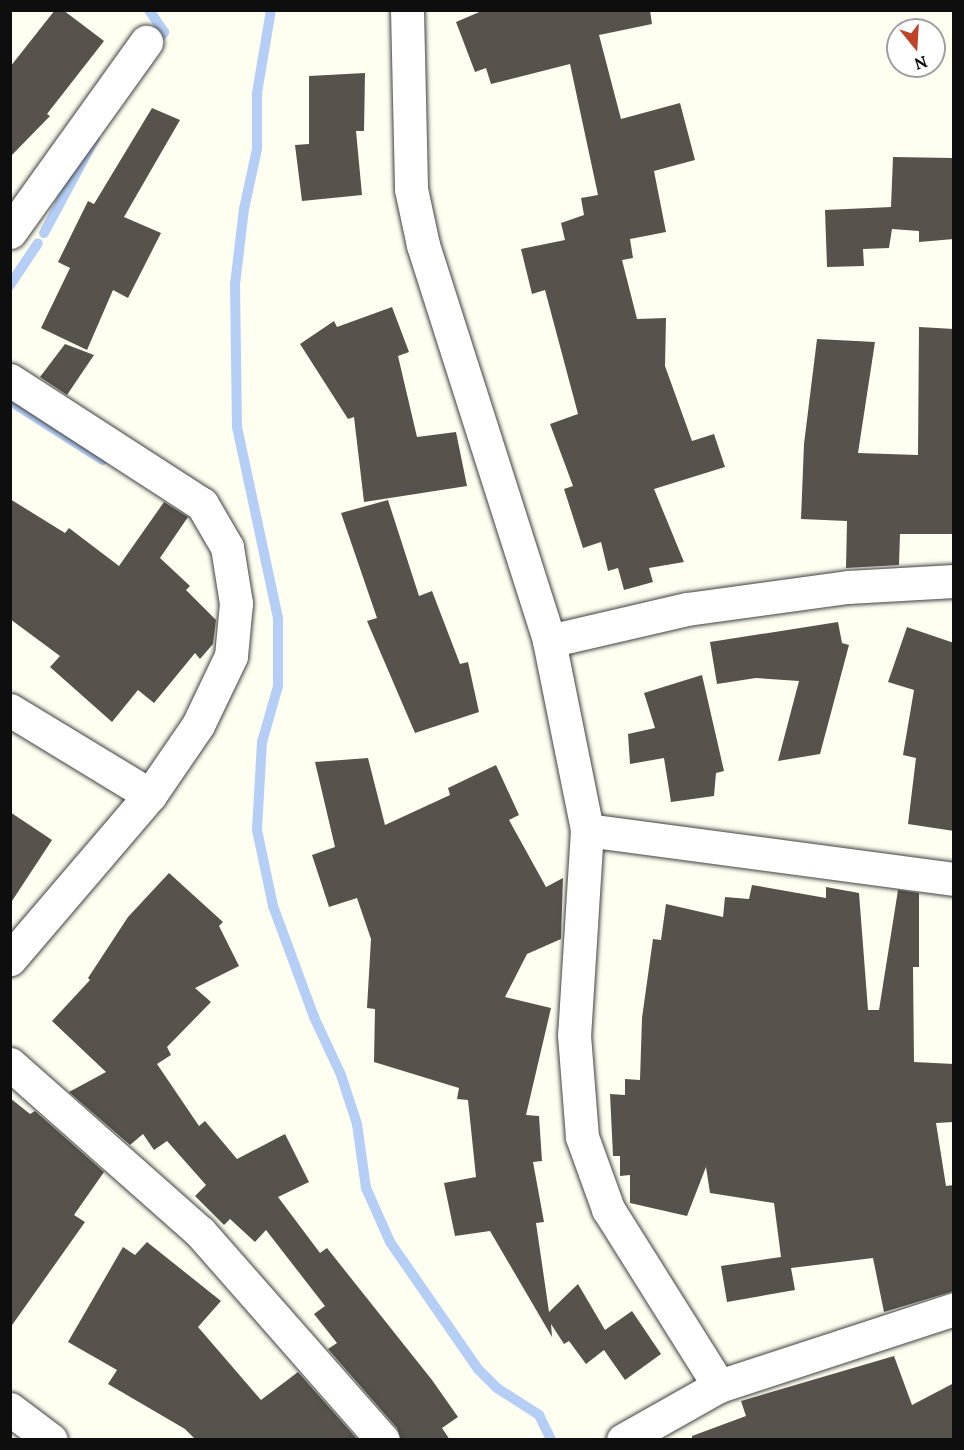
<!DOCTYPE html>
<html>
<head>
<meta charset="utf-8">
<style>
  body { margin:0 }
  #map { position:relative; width:964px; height:1450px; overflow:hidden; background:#fefff0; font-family:Lora,serif }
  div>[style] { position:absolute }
  .stream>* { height:10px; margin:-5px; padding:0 5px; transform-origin:5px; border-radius:5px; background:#b5cef6 }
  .building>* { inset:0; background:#57524b }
  .roads { filter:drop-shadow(0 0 2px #414141) drop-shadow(0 0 2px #414141) }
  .street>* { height:33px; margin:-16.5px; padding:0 16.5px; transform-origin:16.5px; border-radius:16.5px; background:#fff }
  span { translate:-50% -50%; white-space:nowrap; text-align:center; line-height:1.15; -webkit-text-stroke:6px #fff; paint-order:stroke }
  .frame { position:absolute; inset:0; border:12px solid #0e0e0e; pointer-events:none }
  .north { position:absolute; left:886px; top:18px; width:60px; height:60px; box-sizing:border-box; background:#fff; border:2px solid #9f9f9f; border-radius:50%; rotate:162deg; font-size:16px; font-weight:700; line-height:24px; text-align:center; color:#0e0e0e }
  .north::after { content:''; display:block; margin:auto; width:21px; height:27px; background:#be4327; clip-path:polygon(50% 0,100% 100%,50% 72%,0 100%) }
</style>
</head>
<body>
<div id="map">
  <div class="stream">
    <div style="left:149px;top:10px;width:27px;rotate:56deg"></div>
    <div style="left:164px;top:32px;width:19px;rotate:129deg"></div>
    <div style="left:271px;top:10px;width:84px;rotate:99.6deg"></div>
    <div style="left:257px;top:93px;width:56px;rotate:90deg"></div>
    <div style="left:257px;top:149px;width:61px;rotate:102.2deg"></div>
    <div style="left:244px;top:209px;width:76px;rotate:96.8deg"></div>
    <div style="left:235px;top:284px;width:143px;rotate:89.2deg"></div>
    <div style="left:237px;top:427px;width:195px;rotate:77.9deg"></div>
    <div style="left:278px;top:618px;width:68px;rotate:90deg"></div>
    <div style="left:278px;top:686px;width:58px;rotate:105.9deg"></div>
    <div style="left:262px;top:742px;width:88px;rotate:93.3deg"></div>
    <div style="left:257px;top:830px;width:78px;rotate:78.1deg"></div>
    <div style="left:273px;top:906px;width:118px;rotate:69.7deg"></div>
    <div style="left:314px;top:1017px;width:64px;rotate:65deg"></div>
    <div style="left:341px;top:1075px;width:52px;rotate:71.9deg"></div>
    <div style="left:357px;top:1124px;width:65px;rotate:82deg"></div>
    <div style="left:366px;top:1188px;width:59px;rotate:66deg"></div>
    <div style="left:390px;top:1242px;width:155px;rotate:55.3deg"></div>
    <div style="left:478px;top:1369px;width:27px;rotate:45deg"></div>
    <div style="left:497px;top:1388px;width:50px;rotate:32.7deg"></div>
    <div style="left:539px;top:1415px;width:28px;rotate:64deg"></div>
    <div style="left:44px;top:233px;width:108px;rotate:-61.8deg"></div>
    <div style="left:10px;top:285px;width:50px;rotate:-56.3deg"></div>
    <div style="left:10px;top:401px;width:110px;rotate:32.4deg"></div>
  </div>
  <div class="building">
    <div style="clip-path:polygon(55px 10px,63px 10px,104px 41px,47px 114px,50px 116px,10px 157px,10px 67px)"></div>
    <div style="clip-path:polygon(484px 10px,650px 10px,652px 24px,599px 35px,621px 119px,680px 103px,695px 160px,654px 171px,666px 232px,630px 239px,633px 258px,622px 260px,637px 319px,666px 318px,665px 366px,692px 441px,714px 434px,725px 467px,654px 489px,684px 562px,649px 568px,653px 582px,624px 590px,618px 568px,608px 571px,601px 542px,583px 548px,564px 489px,573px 486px,550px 424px,578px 414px,545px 290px,532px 294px,521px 249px,565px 240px,561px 223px,584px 215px,581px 198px,598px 195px,570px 64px,491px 84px,486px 68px,475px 72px,456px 22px)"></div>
    <div style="clip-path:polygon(365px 73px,364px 131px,356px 131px,362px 195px,302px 201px,295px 145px,309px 144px,309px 76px)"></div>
    <div style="clip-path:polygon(152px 108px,180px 120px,124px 217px,161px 233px,128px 298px,113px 290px,87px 350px,41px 328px,70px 268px,58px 262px,88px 201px,94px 204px)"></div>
    <div style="clip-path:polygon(893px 157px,954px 158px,954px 239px,919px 242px,919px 231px,892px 229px,889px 248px,863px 249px,864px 266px,827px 267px,825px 210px,891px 207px)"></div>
    <div style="clip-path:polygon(392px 307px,409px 352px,398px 356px,417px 437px,456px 432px,467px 486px,364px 502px,354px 417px,348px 419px,300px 344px,334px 321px,337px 327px)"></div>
    <div style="clip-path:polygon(919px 327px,954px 329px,954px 534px,900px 534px,899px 565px,846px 568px,847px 521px,801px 519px,804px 444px,817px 339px,875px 342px,858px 453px,918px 455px)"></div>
    <div style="clip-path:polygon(65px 344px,94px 355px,67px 395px,40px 377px)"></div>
    <div style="clip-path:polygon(10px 499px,65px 533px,69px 528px,119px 566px,164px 502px,188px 517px,160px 558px,190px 586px,186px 590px,216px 620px,213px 644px,200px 659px,195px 653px,154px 703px,138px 690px,112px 722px,50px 667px,60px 656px,10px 619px)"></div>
    <div style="clip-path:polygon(388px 500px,419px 596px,432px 591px,460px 664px,468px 662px,479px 712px,415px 733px,367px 621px,377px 618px,341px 513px)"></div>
    <div style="clip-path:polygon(838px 622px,842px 643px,849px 645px,820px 754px,778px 761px,799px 681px,756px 678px,717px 684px,710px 642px)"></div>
    <div style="clip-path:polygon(907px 627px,954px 643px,954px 831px,908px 824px,916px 758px,903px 755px,914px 690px,888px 682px)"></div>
    <div style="clip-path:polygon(702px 675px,724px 771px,716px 773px,714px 796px,671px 802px,664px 758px,630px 764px,628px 734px,655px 728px,644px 693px)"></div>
    <div style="clip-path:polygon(368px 758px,385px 825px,450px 795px,448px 788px,496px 765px,519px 815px,509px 820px,546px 887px,563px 878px,561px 939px,527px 954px,505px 997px,551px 1008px,526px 1115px,539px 1116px,542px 1161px,533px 1162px,544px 1222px,536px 1223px,549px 1312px,578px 1284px,605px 1330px,632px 1311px,661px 1354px,625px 1380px,604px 1350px,586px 1364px,569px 1341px,564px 1344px,551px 1324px,552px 1337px,490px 1231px,455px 1236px,444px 1183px,476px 1177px,468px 1100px,457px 1099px,459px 1088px,374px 1062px,375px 1009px,367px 1008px,371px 939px,357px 898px,329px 907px,312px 855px,335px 847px,315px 762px)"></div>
    <div style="clip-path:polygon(10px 812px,52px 840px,10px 904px)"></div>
    <div style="clip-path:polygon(169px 873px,223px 922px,219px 926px,239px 966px,195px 988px,211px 1002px,167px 1047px,171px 1055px,157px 1064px,199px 1126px,205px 1121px,237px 1159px,285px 1134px,309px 1182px,278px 1197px,320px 1253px,327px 1248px,432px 1380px,458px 1417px,442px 1428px,450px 1440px,401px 1440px,397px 1428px,328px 1349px,337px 1343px,314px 1314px,325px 1306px,266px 1230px,255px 1242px,230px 1219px,224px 1225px,195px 1196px,206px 1185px,167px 1141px,154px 1150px,143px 1134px,130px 1145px,69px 1092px,106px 1072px,52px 1021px,90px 980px,88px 978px,128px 917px)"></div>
    <div style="clip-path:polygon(752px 885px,826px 898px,826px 887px,859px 893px,868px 1010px,879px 1010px,898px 890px,919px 893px,919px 967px,913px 967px,914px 1062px,954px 1064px,954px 1122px,936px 1123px,946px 1186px,954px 1185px,954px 1291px,884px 1312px,873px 1258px,791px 1268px,795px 1290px,727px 1302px,721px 1266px,781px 1257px,774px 1203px,710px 1193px,706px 1167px,687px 1216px,630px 1203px,630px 1175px,620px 1176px,620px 1156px,613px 1156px,610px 1094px,625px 1095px,625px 1079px,640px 1080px,642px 1018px,653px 939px,661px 940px,666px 904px,723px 917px,725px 897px,749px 899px)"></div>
    <div style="clip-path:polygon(10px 1098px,30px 1114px,35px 1111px,104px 1172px,74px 1215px,85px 1222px,10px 1328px)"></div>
    <div style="clip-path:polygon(147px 1242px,221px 1301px,198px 1327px,261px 1400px,298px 1372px,358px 1440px,196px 1440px,185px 1429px,108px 1384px,117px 1370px,68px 1342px,123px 1247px,135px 1255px)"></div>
    <div style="clip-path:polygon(894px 1356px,912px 1405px,954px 1383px,954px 1440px,692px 1440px,692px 1436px,746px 1416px,741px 1401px)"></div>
  </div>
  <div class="roads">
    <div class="street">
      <div style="left:407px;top:10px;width:179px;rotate:88.7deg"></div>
      <div style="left:411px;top:189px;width:57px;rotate:77.9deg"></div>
      <div style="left:423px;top:245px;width:416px;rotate:72.3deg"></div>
      <div style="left:549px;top:641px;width:193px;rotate:78.6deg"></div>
      <div style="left:587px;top:830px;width:205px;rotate:93.6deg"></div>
      <div style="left:574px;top:1035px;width:102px;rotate:85.5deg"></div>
      <div style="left:582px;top:1137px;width:77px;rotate:70.1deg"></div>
      <div style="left:608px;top:1209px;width:209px;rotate:57.9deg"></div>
      <div style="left:719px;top:1386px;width:247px;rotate:-18.1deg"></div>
      <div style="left:10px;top:232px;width:234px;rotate:-54.4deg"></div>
      <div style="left:10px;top:380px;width:229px;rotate:32.9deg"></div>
      <div style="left:202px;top:504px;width:50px;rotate:59.8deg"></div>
      <div style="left:227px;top:547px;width:57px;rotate:80.9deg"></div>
      <div style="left:236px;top:603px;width:53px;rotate:95.4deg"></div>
      <div style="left:231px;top:656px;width:76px;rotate:115.6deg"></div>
      <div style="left:198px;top:725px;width:85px;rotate:124.4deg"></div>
      <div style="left:150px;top:795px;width:216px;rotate:130.5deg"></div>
      <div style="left:549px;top:641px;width:142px;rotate:-13.1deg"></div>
      <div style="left:687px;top:609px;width:162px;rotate:-7.8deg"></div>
      <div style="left:848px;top:587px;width:106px;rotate:-3.2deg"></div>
      <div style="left:10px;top:710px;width:164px;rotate:31.3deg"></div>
      <div style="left:587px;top:830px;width:370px;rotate:7.6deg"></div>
      <div style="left:10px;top:1064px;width:254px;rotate:41.5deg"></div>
      <div style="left:200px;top:1232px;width:277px;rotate:48.7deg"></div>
      <div style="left:10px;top:1409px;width:51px;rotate:37.1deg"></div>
      <div style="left:623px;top:1440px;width:110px;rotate:-29.4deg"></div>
    </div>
  </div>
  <div class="frame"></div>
  <div class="north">N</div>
</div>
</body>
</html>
